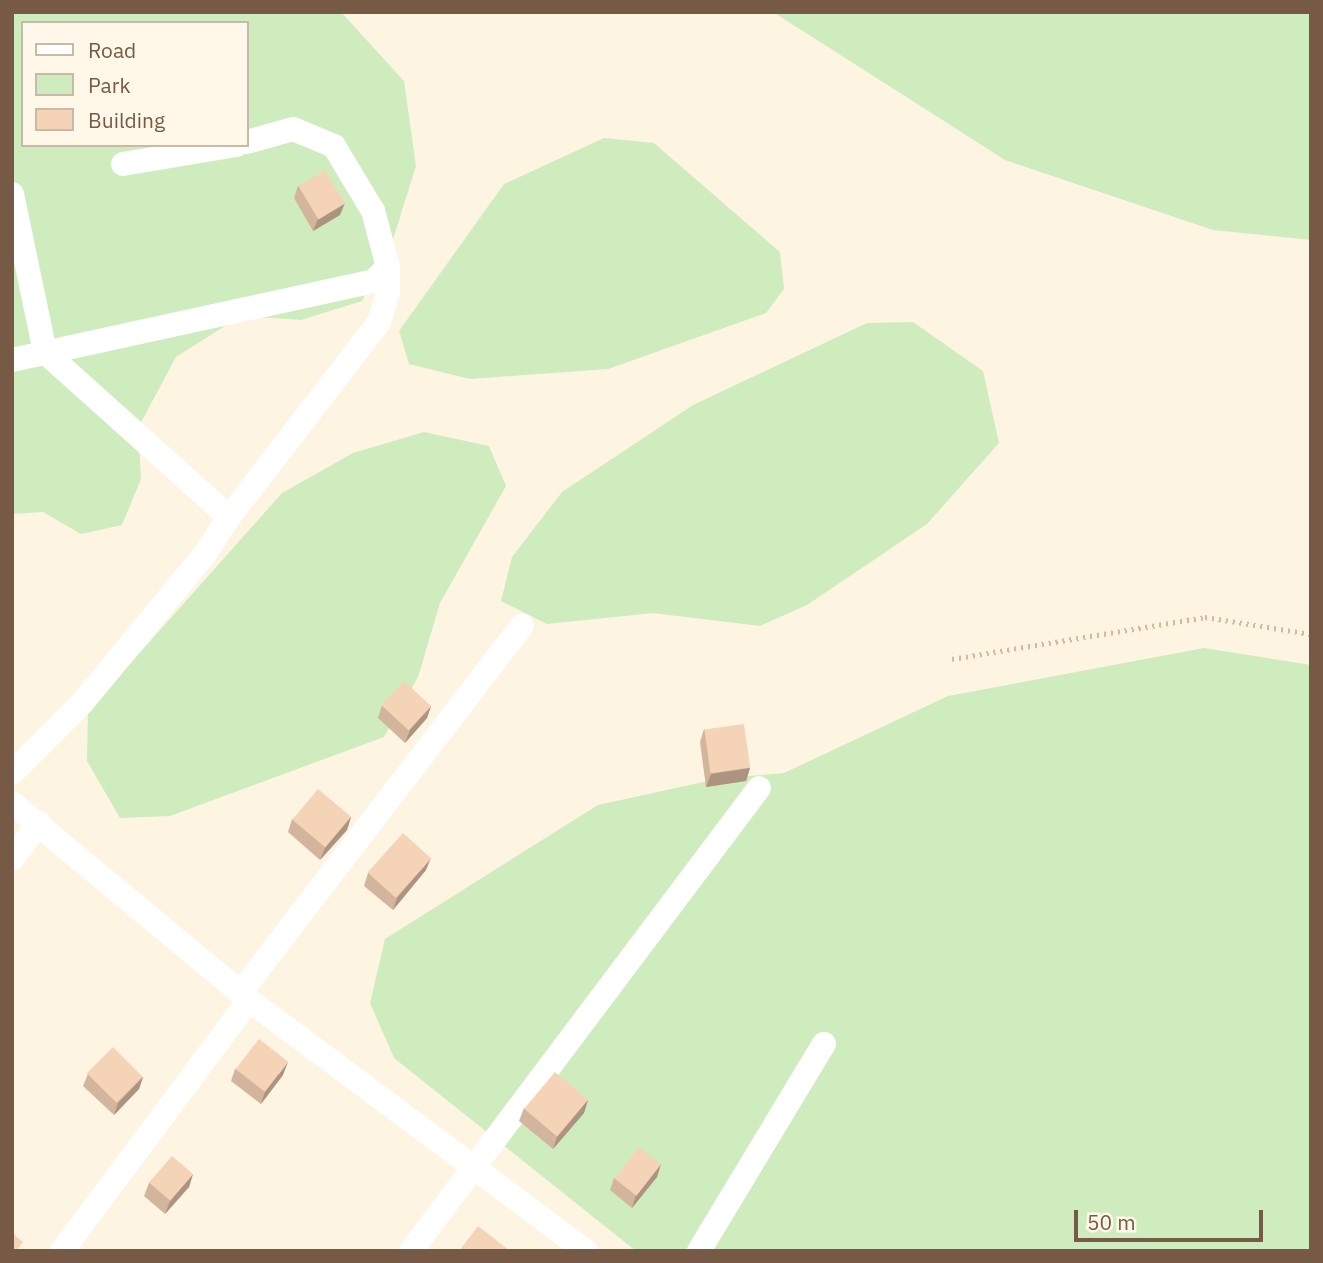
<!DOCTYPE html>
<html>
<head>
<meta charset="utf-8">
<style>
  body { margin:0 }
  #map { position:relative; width:1323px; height:1263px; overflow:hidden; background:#fef4e2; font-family:"IBM Plex Sans",sans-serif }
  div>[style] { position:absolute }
  .green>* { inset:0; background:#cfecbf }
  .path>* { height:4.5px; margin-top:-2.25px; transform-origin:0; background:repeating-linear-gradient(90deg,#dab69a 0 2px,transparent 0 7px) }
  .minor>* { height:24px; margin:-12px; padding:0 12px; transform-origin:12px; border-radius:12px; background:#fff }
  .wall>* { inset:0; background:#d3b59d }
  .shaded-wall>* { inset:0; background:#ac9480 }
  .building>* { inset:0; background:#f5d3b7; transform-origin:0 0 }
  span { translate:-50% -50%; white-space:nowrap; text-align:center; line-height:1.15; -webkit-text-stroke:6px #fff8e9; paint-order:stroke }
  .frame { position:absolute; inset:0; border:14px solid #775a46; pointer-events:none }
  .legend { position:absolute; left:21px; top:21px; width:228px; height:126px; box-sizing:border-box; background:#fff8e9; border:2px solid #c9b9a8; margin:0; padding:9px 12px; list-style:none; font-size:21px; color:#775a46 }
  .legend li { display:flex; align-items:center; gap:14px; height:35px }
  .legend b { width:35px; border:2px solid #c9b9a8 }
  .scale { position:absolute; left:1074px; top:1210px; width:189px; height:32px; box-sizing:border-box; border:4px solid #775a46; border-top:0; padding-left:9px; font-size:21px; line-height:24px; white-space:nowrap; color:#775a46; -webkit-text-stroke:5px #fff8e9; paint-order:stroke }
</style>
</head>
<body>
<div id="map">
  <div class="green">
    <div style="clip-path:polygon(evenodd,12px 12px,341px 12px,404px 81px,416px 166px,390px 249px,362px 301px,301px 320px,241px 316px,176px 357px,138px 428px,141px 479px,122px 525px,81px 534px,43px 512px,12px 514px,12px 12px,23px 23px,247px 23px,247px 145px,23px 145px,23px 23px)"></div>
    <div style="clip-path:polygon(773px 12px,1311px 12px,1311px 240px,1213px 230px,1005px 160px)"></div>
    <div style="clip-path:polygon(604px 138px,654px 143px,780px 252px,784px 289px,766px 313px,608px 369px,470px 379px,409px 364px,399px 331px,504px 184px)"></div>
    <div style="clip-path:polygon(913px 322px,983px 371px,999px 443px,927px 524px,807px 605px,760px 626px,653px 613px,547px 624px,501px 601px,512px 557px,562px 492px,693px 405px,867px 323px)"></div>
    <div style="clip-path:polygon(424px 432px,489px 446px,506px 486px,440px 603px,418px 677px,384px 737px,170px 816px,120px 818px,87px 761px,88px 711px,282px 493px,353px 453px)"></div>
    <div style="clip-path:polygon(1204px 648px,1311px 665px,1311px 1251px,636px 1251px,394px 1058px,370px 1003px,385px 939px,598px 805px,717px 779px,784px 773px,948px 696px)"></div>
  </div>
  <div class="path">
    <div style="left:952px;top:659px;width:256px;rotate:-9.4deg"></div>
    <div style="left:1205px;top:617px;width:107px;rotate:9.1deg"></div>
  </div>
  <div class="minor">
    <div style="left:123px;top:164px;width:115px;rotate:-9.5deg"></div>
    <div style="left:12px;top:194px;width:161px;rotate:78.2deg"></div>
    <div style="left:45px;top:352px;width:247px;rotate:41.9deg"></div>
    <div style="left:229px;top:517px;width:44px;rotate:123deg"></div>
    <div style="left:205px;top:554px;width:192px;rotate:129.5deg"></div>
    <div style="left:83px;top:702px;width:100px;rotate:135deg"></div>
    <div style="left:12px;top:360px;width:371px;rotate:-12.3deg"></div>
    <div style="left:374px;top:281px;width:20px;rotate:-45deg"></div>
    <div style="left:388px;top:267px;width:58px;rotate:-105deg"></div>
    <div style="left:373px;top:211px;width:76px;rotate:-121deg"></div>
    <div style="left:334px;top:146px;width:44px;rotate:-157.5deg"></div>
    <div style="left:293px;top:129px;width:48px;rotate:164.2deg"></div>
    <div style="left:229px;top:517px;width:246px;rotate:-52.4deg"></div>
    <div style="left:379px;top:322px;width:30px;rotate:-73deg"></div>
    <div style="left:388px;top:293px;width:26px;rotate:-90deg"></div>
    <div style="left:12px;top:803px;width:308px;rotate:39.7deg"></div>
    <div style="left:249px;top:1000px;width:420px;rotate:36.7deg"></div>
    <div style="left:12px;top:859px;width:45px;rotate:-53.1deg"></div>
    <div style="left:240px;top:993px;width:463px;rotate:-52.5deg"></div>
    <div style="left:62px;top:1251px;width:313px;rotate:-53.3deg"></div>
    <div style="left:411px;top:1251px;width:579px;rotate:-53.07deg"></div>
    <div style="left:699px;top:1251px;width:242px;rotate:-58.9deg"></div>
  </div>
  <div class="wall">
    <div style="clip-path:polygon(298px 186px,340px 215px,313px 231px,294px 198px)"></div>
    <div style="clip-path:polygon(382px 705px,431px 706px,427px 718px,405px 743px,378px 718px)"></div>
    <div style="clip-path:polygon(704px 729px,750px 768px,746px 781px,706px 787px,700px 742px)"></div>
    <div style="clip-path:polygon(351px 817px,347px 830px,320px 860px,288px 832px,292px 819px)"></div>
    <div style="clip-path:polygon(426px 870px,393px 910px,364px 886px,368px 873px)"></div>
    <div style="clip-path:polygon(235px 1069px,283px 1075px,261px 1104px,231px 1081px)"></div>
    <div style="clip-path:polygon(88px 1074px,143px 1077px,139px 1089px,114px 1115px,83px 1086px)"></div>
    <div style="clip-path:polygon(588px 1100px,584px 1113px,553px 1149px,519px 1121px,524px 1108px)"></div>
    <div style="clip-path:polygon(661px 1164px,657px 1177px,632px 1208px,610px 1190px,614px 1178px)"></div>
    <div style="clip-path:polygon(193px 1174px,189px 1187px,165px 1214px,144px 1196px,149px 1183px)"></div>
  </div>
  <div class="shaded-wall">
    <div style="clip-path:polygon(345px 203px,340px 215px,313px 231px,318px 219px)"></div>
    <div style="clip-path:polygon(431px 706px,427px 718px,405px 743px,410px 730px)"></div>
    <div style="clip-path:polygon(750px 768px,746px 781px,706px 787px,711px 774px)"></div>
    <div style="clip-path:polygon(351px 817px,347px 830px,320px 860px,325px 848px)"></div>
    <div style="clip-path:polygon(431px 858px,426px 870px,393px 910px,397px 898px)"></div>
    <div style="clip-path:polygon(288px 1062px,283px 1075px,261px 1104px,265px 1092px)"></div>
    <div style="clip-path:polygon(143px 1077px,139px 1089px,114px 1115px,118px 1103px)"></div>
    <div style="clip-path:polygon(588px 1100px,584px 1113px,553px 1149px,557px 1137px)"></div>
    <div style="clip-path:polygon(661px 1164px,657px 1177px,632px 1208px,636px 1195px)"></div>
    <div style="clip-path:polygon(193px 1174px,189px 1187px,165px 1214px,170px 1201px)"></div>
  </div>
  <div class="building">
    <div style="left:325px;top:170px;width:39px;height:31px;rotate:59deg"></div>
    <div style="left:404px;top:681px;width:37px;height:33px;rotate:43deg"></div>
    <div style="left:744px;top:724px;width:44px;height:40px;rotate:82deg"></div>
    <div style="left:318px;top:789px;width:43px;height:40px;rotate:40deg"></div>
    <div style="left:403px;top:833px;width:38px;height:53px;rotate:42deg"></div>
    <div style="left:259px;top:1039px;width:37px;height:38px;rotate:38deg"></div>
    <div style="left:113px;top:1047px;width:42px;height:37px;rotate:45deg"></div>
    <div style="left:555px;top:1072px;width:43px;height:48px;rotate:40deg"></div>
    <div style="left:639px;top:1147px;width:28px;height:40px;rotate:38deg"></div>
    <div style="left:172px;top:1156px;width:28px;height:35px;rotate:41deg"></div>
    <div style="clip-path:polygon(478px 1226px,510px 1251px,459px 1251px)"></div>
    <div style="clip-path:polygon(12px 1233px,23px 1242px,16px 1251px,12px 1251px)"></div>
  </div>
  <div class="frame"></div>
  <ul class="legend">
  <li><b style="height:9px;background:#fff"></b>Road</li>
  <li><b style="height:19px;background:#cfecbf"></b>Park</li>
  <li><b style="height:19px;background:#f5d3b7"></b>Building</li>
  </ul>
  <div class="scale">50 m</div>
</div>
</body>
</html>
